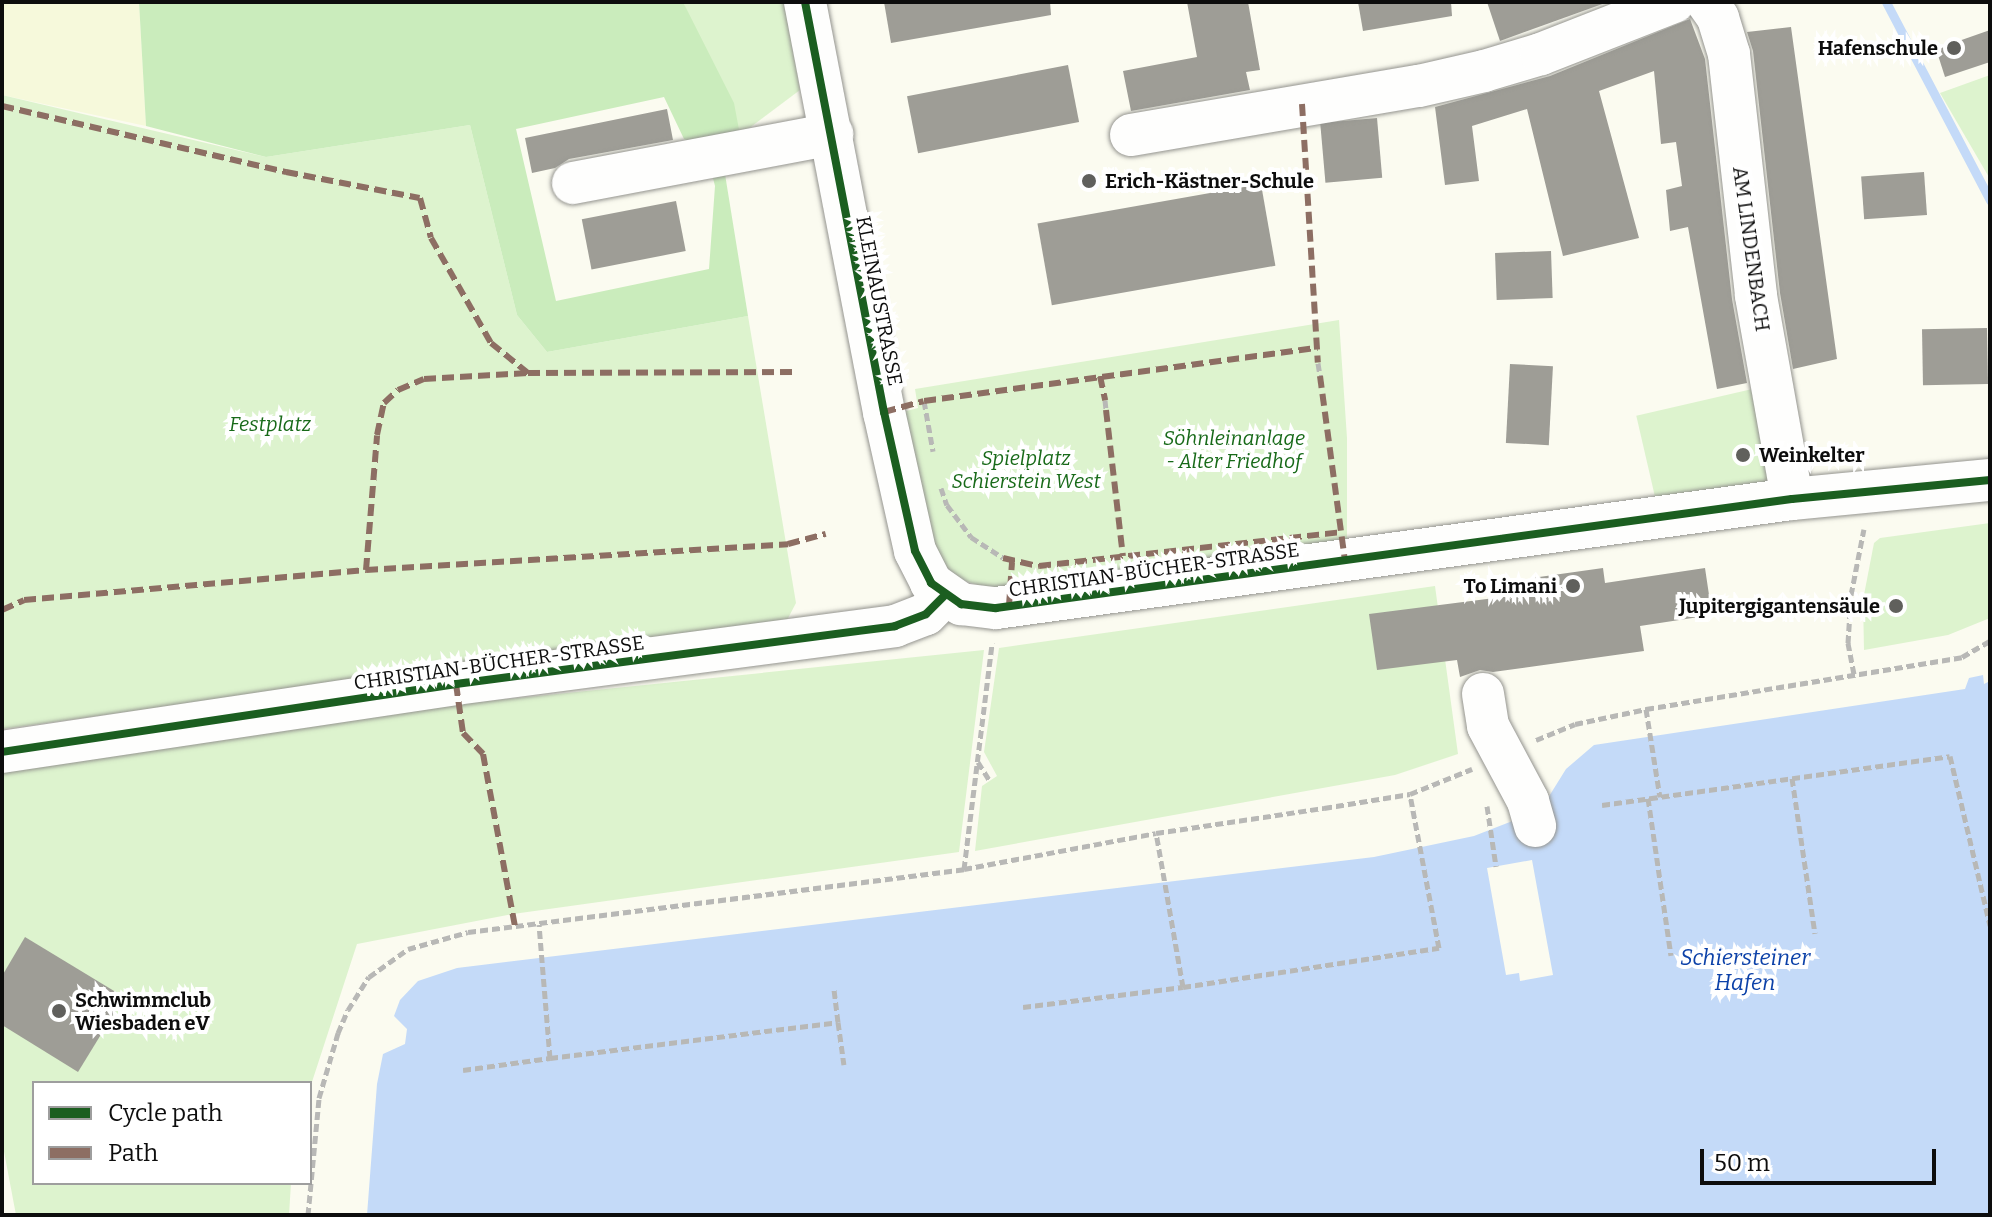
<!DOCTYPE html>
<html>
<head>
<meta charset="utf-8">
<style>
  body { margin:0 }
  #map { position:relative; width:1992px; height:1217px; overflow:hidden; background:#fbfbf0; font-family:Bitter,serif }
  div>[style] { position:absolute }
  .farmland>* { inset:0; background:#f6f9db }
  .green>* { inset:0; background:#ddf3ce; transform-origin:0 0 }
  .forest>* { inset:0; background:#caecbc }
  .water>* { inset:0; background:#c4daf8 }
  .pier>* { inset:0; background:#fbfbf0 }
  .stream>* { height:9px; margin:-4.5px; padding:0 4.5px; transform-origin:4.5px; border-radius:4.5px; background:#c4daf8 }
  .building>* { inset:0; background:#9e9d96; transform-origin:0 0 }
  .path>* { height:5px; margin-top:-2.5px; transform-origin:0; background:repeating-linear-gradient(90deg,#b8b8b6 0 8px,transparent 0 12px) }
  .roads { filter:drop-shadow(0 0 2px #94948f) drop-shadow(0 0 2px #94948f) }
  .minor>* { height:42px; margin:-21px; padding:0 21px; transform-origin:21px; border-radius:21px; background:#fefefd }
  .quiet>* { height:6px; margin-top:-3px; transform-origin:0; background:repeating-linear-gradient(90deg,#8d6e63 0 12px,transparent 0 18px) }
  .cycleway>* { height:8px; margin:-4px; padding:0 4px; transform-origin:4px; border-radius:4px; background:#1b5e20 }
  .dots>* { width:22px; height:22px; translate:-50% -50%; box-sizing:border-box; border:4px solid #fff; border-radius:50% }
  span { translate:-50% -50%; white-space:nowrap; text-align:center; line-height:1.15; -webkit-text-stroke:8px #fff; paint-order:stroke }
  .poi-label { font-size:20px; color:#0d0d0d; font-weight:700 }
  .right { translate:-100% -50%; text-align:right }
  .left { translate:0 -50%; text-align:left }
  .street-label { font-size:20px; color:#0d0d0d }
  .park-label { font-size:20px; color:#186a19; font-style:italic }
  .water-label { font-size:22px; color:#0c41a8; font-style:italic }
  .frame { position:absolute; inset:0; border:4px solid #0d0d0d; pointer-events:none }
  .legend { position:absolute; left:32px; top:1081px; width:280px; height:104px; box-sizing:border-box; background:#fff; border:2px solid #9e9e9e; margin:0; padding:10px 14px; list-style:none; font-size:24px; color:#0d0d0d }
  .legend li { display:flex; align-items:center; gap:16px; height:40px }
  .legend b { width:40px; border:2px solid #9e9e9e }
  .scale { position:absolute; left:1700px; top:1149px; width:236px; height:36px; box-sizing:border-box; border:4px solid #0d0d0d; border-top:0; padding-left:10px; font-size:24px; line-height:28px; white-space:nowrap; color:#0d0d0d; -webkit-text-stroke:6px #fff; paint-order:stroke }
</style>
</head>
<body>
<div id="map">
  <div class="farmland">
    <div style="clip-path:polygon(2px 2px,139px 2px,146px 126px,2px 95px)"></div>
  </div>
  <div class="green">
    <div style="clip-path:polygon(683px 2px,784px 2px,800px 90px,740px 135px)"></div>
    <div style="clip-path:polygon(1990px 75px,1990px 179px,1940px 93px)"></div>
    <div style="clip-path:polygon(2px 95px,266px 157px,470px 125px,517px 315px,547px 352px,748px 316px,796px 603px,786px 622px,2px 729px)"></div>
    <div style="clip-path:polygon(1339px 320px,1347px 438px,1347px 549px,989px 589px,957px 578px,931px 551px,899px 413px,918px 408px,915px 389px)"></div>
    <div style="left:1761px;top:387px;width:96px;height:128px;rotate:77deg"></div>
    <div style="clip-path:polygon(1990px 523px,1990px 618px,1948px 635px,1864px 650px,1863px 600px,1874px 543px,1880px 538px)"></div>
    <div style="clip-path:polygon(1435px 586px,1458px 754px,1395px 775px,975px 851px,982px 786px,997px 776px,984px 752px,999px 648px)"></div>
    <div style="clip-path:polygon(984px 650px,959px 852px,513px 914px,357px 944px,310px 1088px,310px 1083px,34px 1083px,34px 1183px,291px 1183px,289px 1215px,16px 1215px,2px 1141px,2px 766px,459px 704px)"></div>
  </div>
  <div class="forest">
    <div style="clip-path:polygon(evenodd,139px 2px,683px 2px,734px 103px,740px 135px,724px 168px,748px 316px,547px 352px,517px 315px,470px 125px,266px 157px,146px 126px,139px 2px,664px 97px,684px 139px,705px 147px,715px 186px,709px 269px,556px 301px,516px 129px,664px 97px)"></div>
  </div>
  <div class="water">
    <div style="clip-path:polygon(1983px 675px,1984px 684px,1990px 681px,1990px 1215px,367px 1215px,377px 1084px,383px 1054px,405px 1044px,407px 1029px,394px 1016px,400px 1000px,418px 981px,457px 968px,1374px 857px,1474px 836px,1515px 820px,1543px 806px,1566px 769px,1594px 745px,1965px 689px,1969px 678px)"></div>
  </div>
  <div class="pier">
    <div style="clip-path:polygon(1532px 860px,1553px 975px,1520px 981px,1519px 973px,1506px 975px,1487px 868px)"></div>
  </div>
  <div class="stream">
    <div style="left:1886px;top:2px;width:224px;rotate:62.3deg"></div>
  </div>
  <div class="building">
    <div style="clip-path:polygon(884px 2px,1050px 2px,1051px 15px,891px 43px)"></div>
    <div style="clip-path:polygon(1187px 2px,1248px 2px,1260px 70px,1246px 72px,1250px 90px,1131px 111px,1123px 71px,1197px 57px)"></div>
    <div style="clip-path:polygon(1358px 2px,1451px 2px,1452px 16px,1363px 31px)"></div>
    <div style="clip-path:polygon(1487px 2px,1608px 2px,1500px 41px)"></div>
    <div style="clip-path:polygon(1690px 19px,1705px 59px,1732px 299px,1747px 383px,1717px 389px,1688px 227px,1670px 231px,1666px 190px,1682px 186px,1676px 142px,1661px 144px,1654px 71px,1599px 91px,1639px 238px,1563px 256px,1527px 109px,1472px 126px,1479px 181px,1445px 185px,1435px 107px,1550px 76px)"></div>
    <div style="clip-path:polygon(1791px 27px,1837px 359px,1793px 369px,1780px 293px,1753px 51px,1747px 32px)"></div>
    <div style="clip-path:polygon(1990px 30px,1990px 62px,1945px 77px,1936px 49px)"></div>
    <div style="left:1068px;top:65px;width:58px;height:164px;rotate:79deg"></div>
    <div style="clip-path:polygon(667px 109px,673px 140px,569px 159px,555px 168px,532px 173px,525px 138px)"></div>
    <div style="left:1377px;top:118px;width:60px;height:57px;rotate:85deg"></div>
    <div style="left:1924px;top:172px;width:43px;height:63px;rotate:86deg"></div>
    <div style="left:1261px;top:184px;width:83px;height:227px;rotate:80deg"></div>
    <div style="left:676px;top:201px;width:51px;height:96px;rotate:79deg"></div>
    <div style="left:1551px;top:251px;width:47px;height:56px;rotate:88deg"></div>
    <div style="left:1987px;top:328px;width:56px;height:65px;rotate:89deg"></div>
    <div style="left:1510px;top:364px;width:43px;height:79px;rotate:3deg"></div>
    <div style="clip-path:polygon(1603px 568px,1605px 583px,1705px 568px,1712px 615px,1640px 626px,1644px 651px,1493px 672px,1480px 670px,1460px 677px,1457px 660px,1377px 670px,1369px 614px,1534px 593px,1532px 578px)"></div>
    <div style="clip-path:polygon(25px 937px,124px 997px,78px 1072px,2px 1025px,2px 976px)"></div>
  </div>
  <div class="path">
    <div style="left:1318px;top:363px;width:13px;rotate:81deg"></div>
    <div style="left:1105px;top:400px;width:10px;rotate:84deg"></div>
    <div style="left:924px;top:401px;width:51px;rotate:79.8deg"></div>
    <div style="left:941px;top:488px;width:18px;rotate:71deg"></div>
    <div style="left:947px;top:505px;width:40px;rotate:53deg"></div>
    <div style="left:971px;top:537px;width:38px;rotate:33deg"></div>
    <div style="left:1854px;top:674px;width:32px;rotate:-101deg"></div>
    <div style="left:1848px;top:643px;width:48px;rotate:-86.4deg"></div>
    <div style="left:1851px;top:595px;width:67px;rotate:-78.9deg"></div>
    <div style="left:1646px;top:709px;width:89px;rotate:81deg"></div>
    <div style="left:1536px;top:740px;width:42px;rotate:-22.3deg"></div>
    <div style="left:1575px;top:724px;width:73px;rotate:-11.9deg"></div>
    <div style="left:1646px;top:709px;width:320px;rotate:-9.3deg"></div>
    <div style="left:1962px;top:657px;width:32px;rotate:-30deg"></div>
    <div style="left:978px;top:762px;width:22px;rotate:58deg"></div>
    <div style="left:1792px;top:778px;width:157px;rotate:81.6deg"></div>
    <div style="left:1648px;top:798px;width:159px;rotate:81.7deg"></div>
    <div style="left:1602px;top:805px;width:351px;rotate:-8deg"></div>
    <div style="left:1950px;top:756px;width:174px;rotate:76.7deg"></div>
    <div style="left:1487px;top:806px;width:61px;rotate:81.5deg"></div>
    <div style="left:964px;top:869px;width:228px;rotate:-82.9deg"></div>
    <div style="left:1183px;top:987px;width:259px;rotate:-8.7deg"></div>
    <div style="left:1439px;top:948px;width:157px;rotate:-100.7deg"></div>
    <div style="left:1023px;top:1007px;width:161px;rotate:-7.1deg"></div>
    <div style="left:1183px;top:987px;width:156px;rotate:-99.9deg"></div>
    <div style="left:838px;top:1022px;width:43px;rotate:82.1deg"></div>
    <div style="left:550px;top:1058px;width:290px;rotate:-7.1deg"></div>
    <div style="left:838px;top:1022px;width:33px;rotate:-97deg"></div>
    <div style="left:463px;top:1070px;width:88px;rotate:-7.9deg"></div>
    <div style="left:550px;top:1058px;width:134px;rotate:-94.7deg"></div>
    <div style="left:308px;top:1215px;width:118px;rotate:-84.6deg"></div>
    <div style="left:319px;top:1098px;width:68px;rotate:-73.7deg"></div>
    <div style="left:338px;top:1033px;width:25px;rotate:-67deg"></div>
    <div style="left:348px;top:1010px;width:39px;rotate:-58deg"></div>
    <div style="left:369px;top:977px;width:48px;rotate:-35.7deg"></div>
    <div style="left:408px;top:949px;width:62px;rotate:-15.8deg"></div>
    <div style="left:468px;top:932px;width:500px;rotate:-7.2deg"></div>
    <div style="left:964px;top:869px;width:195px;rotate:-10.6deg"></div>
    <div style="left:1156px;top:833px;width:170px;rotate:-8.5deg"></div>
    <div style="left:1324px;top:808px;width:87px;rotate:-9.2deg"></div>
    <div style="left:1410px;top:794px;width:67px;rotate:-22deg"></div>
  </div>
  <div class="roads">
    <div class="minor">
      <div style="left:805px;top:2px;width:418px;rotate:79.1deg"></div>
      <div style="left:884px;top:412px;width:142px;rotate:77.4deg"></div>
      <div style="left:915px;top:551px;width:36px;rotate:63deg"></div>
      <div style="left:931px;top:583px;width:37px;rotate:35deg"></div>
      <div style="left:961px;top:604px;width:35px;rotate:7deg"></div>
      <div style="left:996px;top:608px;width:803px;rotate:-7.8deg"></div>
      <div style="left:1792px;top:499px;width:199px;rotate:-5.5deg"></div>
      <div style="left:1707px;top:2px;width:19px;rotate:55deg"></div>
      <div style="left:1718px;top:18px;width:38px;rotate:73deg"></div>
      <div style="left:1729px;top:54px;width:244px;rotate:83.6deg"></div>
      <div style="left:1756px;top:296px;width:206px;rotate:79.9deg"></div>
      <div style="left:1131px;top:135px;width:292px;rotate:-9.7deg"></div>
      <div style="left:1419px;top:86px;width:67px;rotate:-13deg"></div>
      <div style="left:1484px;top:71px;width:59px;rotate:-16.6deg"></div>
      <div style="left:1541px;top:54px;width:143px;rotate:-21.4deg"></div>
      <div style="left:573px;top:183px;width:264px;rotate:-10.7deg"></div>
      <div style="left:1483px;top:694px;width:32px;rotate:81deg"></div>
      <div style="left:1488px;top:726px;width:85px;rotate:61.9deg"></div>
      <div style="left:1528px;top:801px;width:26px;rotate:74deg"></div>
      <div style="left:2px;top:752px;width:459px;rotate:-8.5deg"></div>
      <div style="left:456px;top:684px;width:443px;rotate:-7.5deg"></div>
      <div style="left:895px;top:626px;width:33px;rotate:-21deg"></div>
      <div style="left:926px;top:614px;width:27px;rotate:-45deg"></div>
    </div>
  </div>
  <div class="quiet">
    <div style="left:1302px;top:104px;width:259px;rotate:86.5deg"></div>
    <div style="left:2px;top:106px;width:292px;rotate:13.1deg"></div>
    <div style="left:286px;top:172px;width:136px;rotate:11deg"></div>
    <div style="left:420px;top:198px;width:41px;rotate:74.6deg"></div>
    <div style="left:431px;top:238px;width:121px;rotate:60.3deg"></div>
    <div style="left:491px;top:343px;width:48px;rotate:39deg"></div>
    <div style="left:1100px;top:376px;width:25px;rotate:78deg"></div>
    <div style="left:1320px;top:376px;width:186px;rotate:82.3deg"></div>
    <div style="left:1106px;top:410px;width:147px;rotate:83.4deg"></div>
    <div style="left:884px;top:412px;width:41px;rotate:-15.4deg"></div>
    <div style="left:924px;top:401px;width:397px;rotate:-7.7deg"></div>
    <div style="left:1003px;top:558px;width:37px;rotate:13deg"></div>
    <div style="left:1039px;top:566px;width:304px;rotate:-6.4deg"></div>
    <div style="left:366px;top:570px;width:135px;rotate:-85.3deg"></div>
    <div style="left:377px;top:435px;width:33px;rotate:-78deg"></div>
    <div style="left:384px;top:403px;width:19px;rotate:-43deg"></div>
    <div style="left:398px;top:390px;width:28px;rotate:-23deg"></div>
    <div style="left:424px;top:379px;width:104px;rotate:-3.3deg"></div>
    <div style="left:528px;top:373px;width:269px;rotate:-0.2deg"></div>
    <div style="left:1009px;top:606px;width:44px;rotate:-86.1deg"></div>
    <div style="left:2px;top:610px;width:24px;rotate:-24deg"></div>
    <div style="left:24px;top:600px;width:343px;rotate:-5deg"></div>
    <div style="left:366px;top:570px;width:423px;rotate:-3.5deg"></div>
    <div style="left:788px;top:544px;width:39px;rotate:-15deg"></div>
    <div style="left:456px;top:684px;width:49px;rotate:81.9deg"></div>
    <div style="left:463px;top:733px;width:29px;rotate:46deg"></div>
    <div style="left:483px;top:754px;width:175px;rotate:79.5deg"></div>
  </div>
  <div class="cycleway">
    <div style="left:805px;top:2px;width:418px;rotate:79.1deg"></div>
    <div style="left:884px;top:412px;width:142px;rotate:77.4deg"></div>
    <div style="left:915px;top:551px;width:36px;rotate:63deg"></div>
    <div style="left:931px;top:583px;width:37px;rotate:35deg"></div>
    <div style="left:961px;top:604px;width:35px;rotate:7deg"></div>
    <div style="left:996px;top:608px;width:803px;rotate:-7.8deg"></div>
    <div style="left:1792px;top:499px;width:199px;rotate:-5.5deg"></div>
    <div style="left:2px;top:752px;width:459px;rotate:-8.5deg"></div>
    <div style="left:456px;top:684px;width:443px;rotate:-7.5deg"></div>
    <div style="left:895px;top:626px;width:33px;rotate:-21deg"></div>
    <div style="left:926px;top:614px;width:27px;rotate:-45deg"></div>
  </div>
  <div class="dots">
    <div style="left:1954px;top:48px;background:#60605c"></div>
    <div style="left:1089px;top:181px;background:#60605c"></div>
    <div style="left:1743px;top:455px;background:#60605c"></div>
    <div style="left:1573px;top:586px;background:#60605c"></div>
    <div style="left:1896px;top:606px;background:#60605c"></div>
    <div style="left:59px;top:1011px;background:#60605c"></div>
  </div>
  <div class="poi-label">
    <span class="right" style="left:1938px;top:48px">Hafenschule</span>
    <span class="left" style="left:1105px;top:181px">Erich-Kästner-Schule</span>
    <span class="left" style="left:1759px;top:455px">Weinkelter</span>
    <span class="right" style="left:1557px;top:586px">To Limani</span>
    <span class="right" style="left:1880px;top:606px">Jupitergigantensäule</span>
    <span class="left" style="left:75px;top:1012px">Schwimmclub<br>Wiesbaden eV</span>
  </div>
  <div class="street-label">
    <span style="left:1751px;top:249px;rotate:82deg">AM LINDENBACH</span>
    <span style="left:879px;top:301px;rotate:79deg">KLEINAUSTRASSE</span>
    <span style="left:1154px;top:570px;rotate:-8deg">CHRISTIAN-BÜCHER-STRASSE</span>
    <span style="left:499px;top:663px;rotate:-8deg">CHRISTIAN-BÜCHER-STRASSE</span>
  </div>
  <div class="park-label">
    <span style="left:270px;top:424px">Festplatz</span>
    <span style="left:1234px;top:450px">Söhnleinanlage<br>- Alter Friedhof</span>
    <span style="left:1026px;top:470px">Spielplatz<br>Schierstein West</span>
  </div>
  <div class="water-label">
    <span style="left:1745px;top:970px">Schiersteiner<br>Hafen</span>
  </div>
  <div class="frame"></div>
  <ul class="legend">
  <li><b style="height:10px;background:#1b5e20"></b>Cycle path</li>
  <li><b style="height:10px;background:#8d6e63"></b>Path</li>
  </ul>
  <div class="scale">50 m</div>
</div>
</body>
</html>
